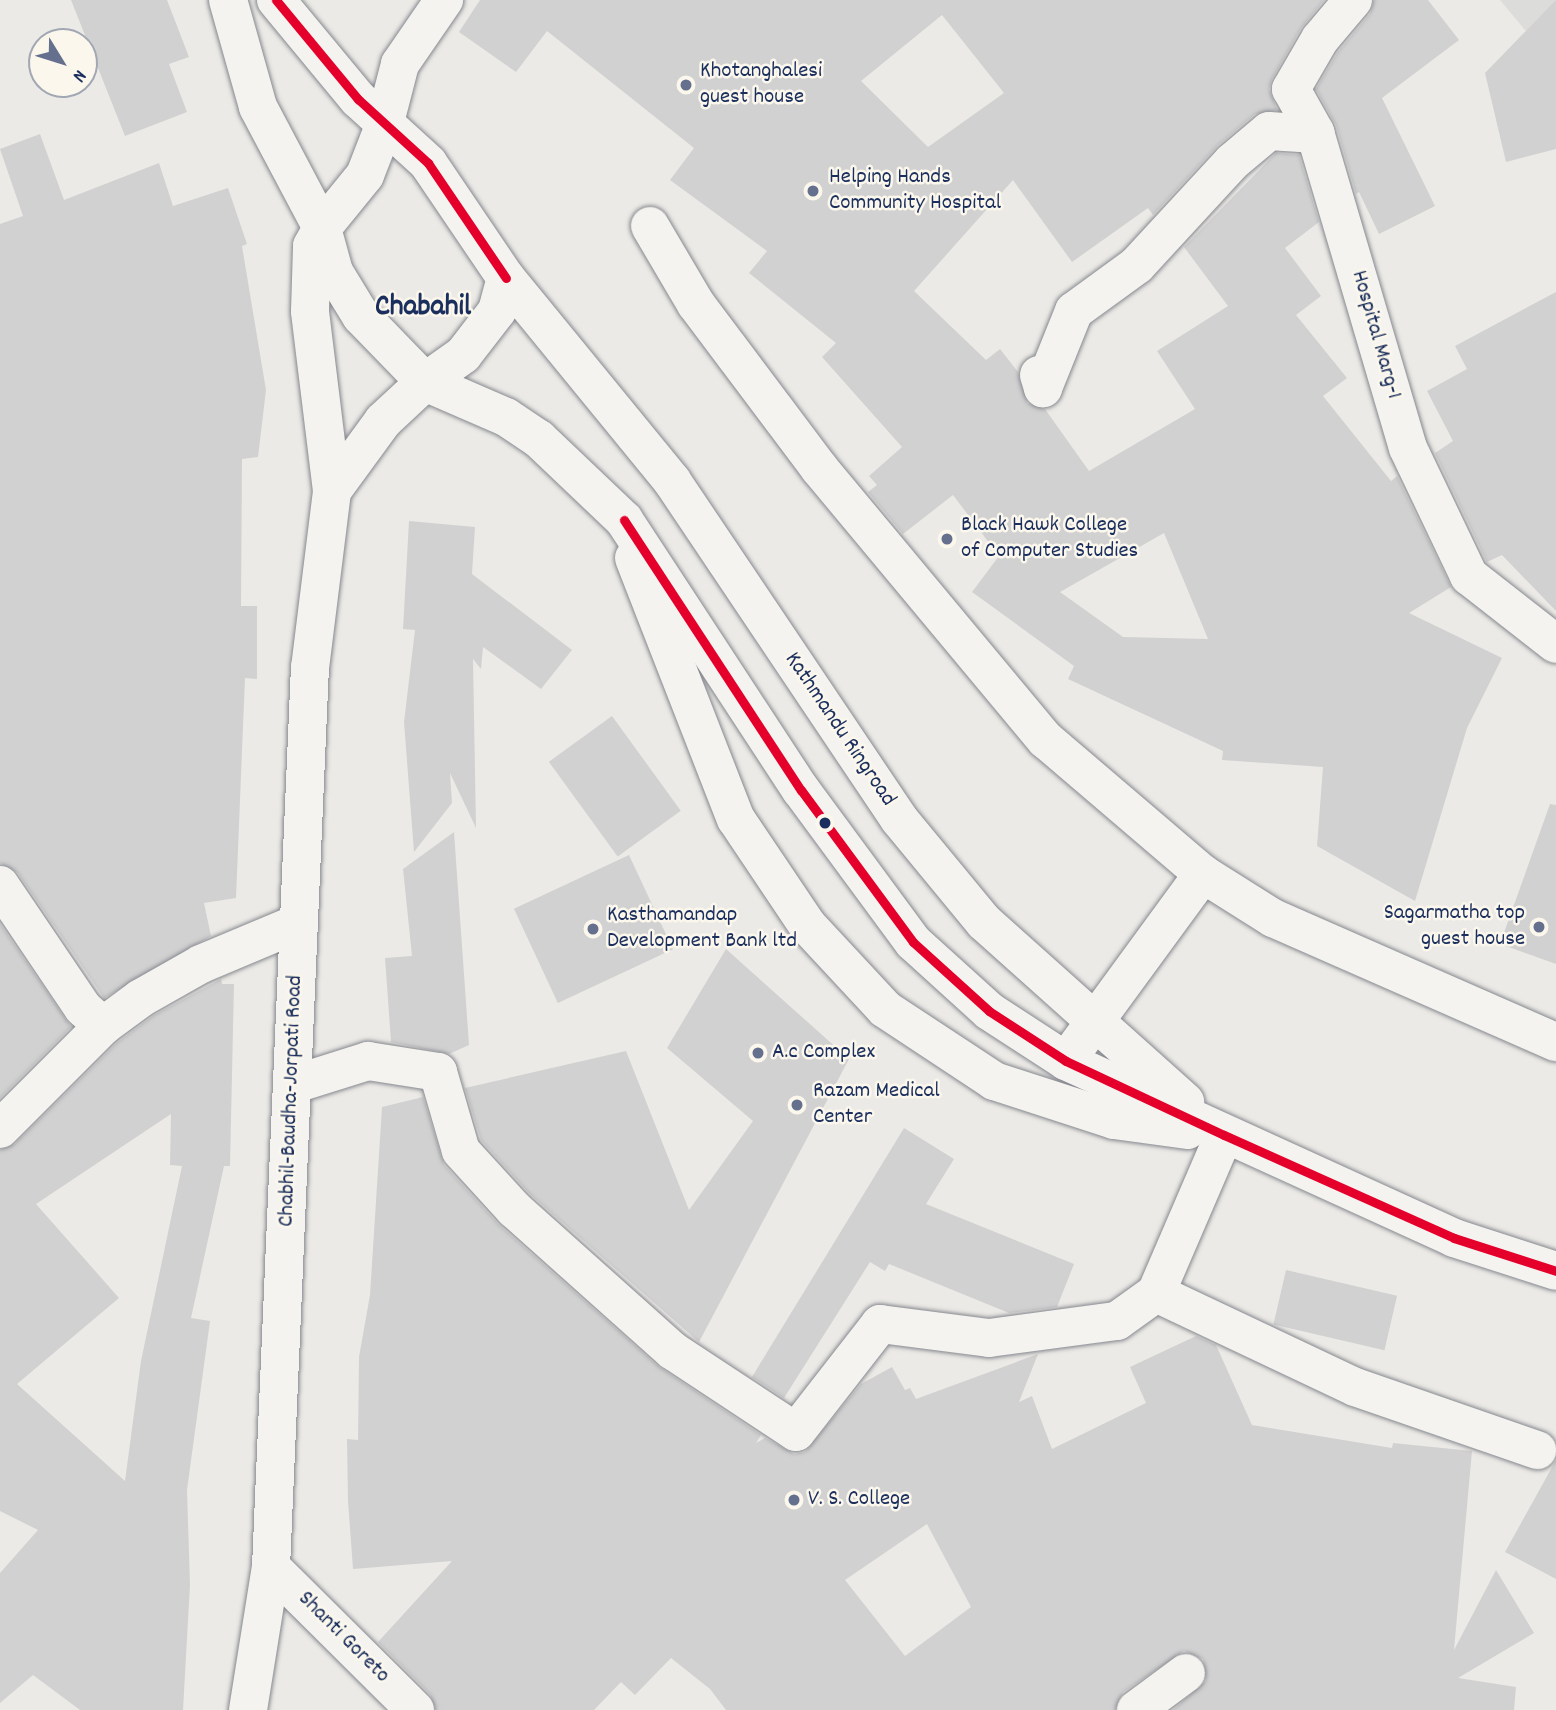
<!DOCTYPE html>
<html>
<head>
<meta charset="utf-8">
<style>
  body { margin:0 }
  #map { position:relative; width:1556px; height:1710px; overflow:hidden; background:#eceae6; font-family:Dekko,sans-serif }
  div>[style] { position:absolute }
  .built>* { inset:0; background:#dcdcda }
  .building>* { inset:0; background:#d2d1d1; transform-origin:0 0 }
  .roads { filter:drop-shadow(0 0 2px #85888f) drop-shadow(0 0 2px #85888f) }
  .minor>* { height:38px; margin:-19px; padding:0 19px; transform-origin:19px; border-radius:19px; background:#f4f3ef }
  .major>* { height:38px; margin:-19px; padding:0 19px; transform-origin:19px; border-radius:19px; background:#f4f3ef }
  .highway>* { height:38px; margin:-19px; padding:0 19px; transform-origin:19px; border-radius:19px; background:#f4f3ef }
  .bus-1>* { height:9px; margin:-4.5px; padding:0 4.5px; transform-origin:4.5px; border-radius:4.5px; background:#e4002b }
  .dots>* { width:19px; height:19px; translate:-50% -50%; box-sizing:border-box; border:4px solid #fbf7ec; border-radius:50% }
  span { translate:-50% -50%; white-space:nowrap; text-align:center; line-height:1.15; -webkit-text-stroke:5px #fbf7ec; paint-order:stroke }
  .poi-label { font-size:23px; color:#1b2f5e }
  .left { translate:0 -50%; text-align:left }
  .right { translate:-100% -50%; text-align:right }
  .street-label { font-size:23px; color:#1b2f5e }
  .district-label { font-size:30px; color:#1b2f5e; font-weight:700 }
  .north { position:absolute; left:28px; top:28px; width:70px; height:70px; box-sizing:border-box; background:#fbf7ec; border:2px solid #a1a7b3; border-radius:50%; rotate:128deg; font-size:19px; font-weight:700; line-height:28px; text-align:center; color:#1b2f5e }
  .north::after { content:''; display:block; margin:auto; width:24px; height:32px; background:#64708e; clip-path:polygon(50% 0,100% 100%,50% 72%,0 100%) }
</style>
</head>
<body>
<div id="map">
  <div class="built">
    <div style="clip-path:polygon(1500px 0,1556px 0,1556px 59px,1525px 30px)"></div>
  </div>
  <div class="building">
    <div style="clip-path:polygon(71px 0,167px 0,189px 57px,169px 64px,187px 112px,125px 136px)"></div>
    <div style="clip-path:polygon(evenodd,480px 0,1324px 0,1301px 28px,1272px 79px,1269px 89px,1277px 110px,1255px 114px,1218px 145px,1153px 215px,1148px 208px,1072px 262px,1013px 180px,914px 291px,986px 360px,1000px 349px,1018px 372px,1027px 403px,1045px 409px,1089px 471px,1195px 409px,1157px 351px,1228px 306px,1184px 247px,1276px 153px,1299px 155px,1319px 222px,1285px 248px,1321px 296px,1296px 315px,1347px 378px,1323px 396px,1391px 481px,1397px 476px,1451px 587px,1409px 613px,1502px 658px,1467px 728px,1415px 901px,1317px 846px,1323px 767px,1222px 760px,1223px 751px,1068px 679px,1074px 666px,972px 592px,999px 556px,953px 495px,903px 534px,868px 492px,877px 485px,869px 476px,902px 447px,822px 357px,836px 343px,749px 273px,767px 251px,670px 180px,694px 148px,547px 31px,516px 72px,459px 32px,480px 0,942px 15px,1004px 93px,928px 147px,861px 81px,942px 15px,480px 0,1164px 533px,1208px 639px,1123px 637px,1060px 592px,1164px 533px)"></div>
    <div style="clip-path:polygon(1374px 0,1428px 0,1459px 40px,1382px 98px,1435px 206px,1379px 234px,1359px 192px,1356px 194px,1336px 125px,1316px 89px,1338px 52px,1370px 14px)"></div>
    <div style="clip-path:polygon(1556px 0,1556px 149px,1506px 162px,1485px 73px)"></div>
    <div style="clip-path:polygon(40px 134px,64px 200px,159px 163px,173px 206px,228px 188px,247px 244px,242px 246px,266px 390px,258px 457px,242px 459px,241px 606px,257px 606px,257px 679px,245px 678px,236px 898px,204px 903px,211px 936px,104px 998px,18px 873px,0 863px,0 224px,23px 216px,0 149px)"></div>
    <div style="clip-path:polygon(1556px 292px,1556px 611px,1502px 555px,1487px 562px,1435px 453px,1453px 441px,1427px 391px,1467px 369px,1455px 346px)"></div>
    <div style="clip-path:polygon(409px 521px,475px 527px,472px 574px,572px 650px,541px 689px,483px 647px,481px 669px,473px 659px,476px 828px,450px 773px,452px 803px,414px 852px,404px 722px,415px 630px,403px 629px)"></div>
    <div style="left:612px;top:716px;width:117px;height:78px;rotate:54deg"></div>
    <div style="clip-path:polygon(1550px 804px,1556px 805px,1556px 964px,1500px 944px)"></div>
    <div style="clip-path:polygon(454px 832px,469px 1045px,449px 1054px,391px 1042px,385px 958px,412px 956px,403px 869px)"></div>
    <div style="left:629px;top:855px;width:104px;height:127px;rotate:65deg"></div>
    <div style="clip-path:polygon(0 924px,71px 1027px,0 1098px)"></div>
    <div style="clip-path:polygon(726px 949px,849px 1059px,699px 1342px,529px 1193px,481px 1140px,465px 1088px,626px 1051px,689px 1210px,753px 1121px,667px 1048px)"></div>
    <div style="clip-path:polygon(evenodd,221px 979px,222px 984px,234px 984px,230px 1166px,224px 1166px,191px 1318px,210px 1321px,187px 1490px,190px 1585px,183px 1710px,80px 1710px,33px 1675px,0 1703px,0 1573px,38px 1530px,0 1511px,0 1150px,15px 1144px,117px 1043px,153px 1016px,221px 979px,171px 1114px,170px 1165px,182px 1166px,141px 1361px,125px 1481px,17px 1384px,119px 1298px,36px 1204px,171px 1114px)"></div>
    <div style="clip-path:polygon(evenodd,423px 1097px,444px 1165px,498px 1224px,659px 1367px,761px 1435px,756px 1443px,765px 1438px,794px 1454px,805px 1452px,861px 1384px,892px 1367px,905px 1390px,910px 1388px,916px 1399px,1038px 1354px,1019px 1402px,1032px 1396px,1052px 1449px,1146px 1403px,1130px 1367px,1196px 1336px,1216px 1345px,1252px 1425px,1392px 1448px,1393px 1443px,1472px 1451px,1454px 1650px,1496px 1570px,1534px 1633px,1458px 1678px,1516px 1687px,1514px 1710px,1173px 1710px,1206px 1681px,1203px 1659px,1184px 1651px,1123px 1692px,1115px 1710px,726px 1710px,710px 1689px,671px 1658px,635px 1695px,621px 1682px,594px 1710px,436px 1710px,430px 1694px,378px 1642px,452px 1561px,353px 1569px,348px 1501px,347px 1439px,358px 1440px,359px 1357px,370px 1295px,382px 1107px,423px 1097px,927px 1524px,971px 1607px,905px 1656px,845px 1580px,927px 1524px)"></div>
    <div style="clip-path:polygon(904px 1128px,954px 1159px,926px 1204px,1074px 1264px,1057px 1307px,1009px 1313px,889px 1264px,885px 1271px,870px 1262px,784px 1398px,752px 1377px)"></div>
    <div style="left:1286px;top:1270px;width:114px;height:56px;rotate:13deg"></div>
    <div style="clip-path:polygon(1556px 1460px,1556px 1579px,1505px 1552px)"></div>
  </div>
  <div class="roads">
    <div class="minor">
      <div style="left:1353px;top:0;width:51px;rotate:130.2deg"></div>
      <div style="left:1320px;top:39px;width:58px;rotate:120.1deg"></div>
      <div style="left:1291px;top:89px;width:49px;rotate:60.8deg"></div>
      <div style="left:1315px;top:132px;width:329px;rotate:73.6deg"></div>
      <div style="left:1408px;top:448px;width:142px;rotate:64.5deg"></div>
      <div style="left:1469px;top:576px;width:110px;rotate:38deg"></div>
      <div style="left:384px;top:126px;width:64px;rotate:-75.5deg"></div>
      <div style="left:400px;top:64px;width:78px;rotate:-55.5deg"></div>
      <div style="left:650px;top:226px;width:91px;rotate:59.5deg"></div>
      <div style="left:696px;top:304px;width:205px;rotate:53.1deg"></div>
      <div style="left:819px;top:468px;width:354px;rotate:50.2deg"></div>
      <div style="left:1046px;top:740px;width:206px;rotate:40.5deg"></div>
      <div style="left:1203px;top:874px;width:83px;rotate:32.2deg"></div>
      <div style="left:1273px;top:918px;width:309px;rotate:23.7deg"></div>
      <div style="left:1039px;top:375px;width:14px;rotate:73deg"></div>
      <div style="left:1043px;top:388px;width:83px;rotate:-68.1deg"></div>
      <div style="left:1074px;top:311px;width:78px;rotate:-36.1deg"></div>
      <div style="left:1137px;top:265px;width:140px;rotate:-47.3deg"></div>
      <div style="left:1232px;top:162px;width:48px;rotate:-40deg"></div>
      <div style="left:1269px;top:131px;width:47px;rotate:3.7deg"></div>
      <div style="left:0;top:885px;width:148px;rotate:56deg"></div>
      <div style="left:83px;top:1008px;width:27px;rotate:42deg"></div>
      <div style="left:1066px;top:1061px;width:232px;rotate:-53.8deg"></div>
      <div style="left:295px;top:1084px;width:77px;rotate:-17.5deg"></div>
      <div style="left:368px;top:1061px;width:71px;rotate:8.9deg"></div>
      <div style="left:438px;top:1072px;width:82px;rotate:73.8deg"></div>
      <div style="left:461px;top:1151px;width:79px;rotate:47.6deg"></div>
      <div style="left:514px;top:1209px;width:213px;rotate:41.8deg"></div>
      <div style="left:673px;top:1351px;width:147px;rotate:33.4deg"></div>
      <div style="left:796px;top:1432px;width:137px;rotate:-52.1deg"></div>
      <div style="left:880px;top:1324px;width:110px;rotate:7.3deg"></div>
      <div style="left:989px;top:1338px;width:129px;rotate:-7.6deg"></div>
      <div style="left:1117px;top:1321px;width:48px;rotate:-35.7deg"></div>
      <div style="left:1156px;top:1293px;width:172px;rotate:-66.7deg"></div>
      <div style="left:0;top:1129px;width:146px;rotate:-45deg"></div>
      <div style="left:103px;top:1026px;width:47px;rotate:-36.4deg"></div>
      <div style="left:141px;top:998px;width:69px;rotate:-29.5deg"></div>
      <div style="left:201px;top:964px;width:103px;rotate:-22.8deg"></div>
      <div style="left:1156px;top:1293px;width:220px;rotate:25.3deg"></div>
      <div style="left:1355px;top:1387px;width:193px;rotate:19.1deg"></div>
      <div style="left:271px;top:1567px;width:203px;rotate:44.8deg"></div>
      <div style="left:1136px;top:1710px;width:62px;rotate:-36.5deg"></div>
    </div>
    <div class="major">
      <div style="left:332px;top:491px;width:87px;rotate:-53.9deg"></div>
      <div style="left:383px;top:421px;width:57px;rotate:-42.9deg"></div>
      <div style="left:248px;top:1710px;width:145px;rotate:-80.9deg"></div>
      <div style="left:271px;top:1567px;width:900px;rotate:-87.52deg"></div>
      <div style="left:310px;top:668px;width:178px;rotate:-82.9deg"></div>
      <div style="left:332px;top:491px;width:181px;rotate:-97deg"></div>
      <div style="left:310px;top:311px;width:65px;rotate:-88.2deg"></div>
      <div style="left:312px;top:246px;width:21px;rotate:-61deg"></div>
    </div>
    <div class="highway">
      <div style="left:228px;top:0;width:111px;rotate:74.3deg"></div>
      <div style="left:258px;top:107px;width:137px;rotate:62.1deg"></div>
      <div style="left:322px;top:228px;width:46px;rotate:74.7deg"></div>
      <div style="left:334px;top:272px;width:52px;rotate:58.5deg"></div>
      <div style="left:361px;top:316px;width:92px;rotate:45.9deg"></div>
      <div style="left:425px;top:382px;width:88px;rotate:23.4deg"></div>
      <div style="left:506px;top:417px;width:40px;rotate:34deg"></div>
      <div style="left:539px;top:439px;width:117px;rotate:43.6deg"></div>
      <div style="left:624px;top:520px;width:323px;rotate:56.8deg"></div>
      <div style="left:801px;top:790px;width:189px;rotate:53.6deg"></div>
      <div style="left:913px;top:942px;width:103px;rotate:42.2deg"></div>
      <div style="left:989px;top:1011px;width:92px;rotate:33deg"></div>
      <div style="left:1066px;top:1061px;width:426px;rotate:24.5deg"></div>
      <div style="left:1454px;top:1238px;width:107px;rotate:17.9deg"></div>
      <div style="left:276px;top:0;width:129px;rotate:50.4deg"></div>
      <div style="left:358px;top:99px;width:95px;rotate:42.4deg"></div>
      <div style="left:428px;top:163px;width:139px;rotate:55.9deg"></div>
      <div style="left:506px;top:278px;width:262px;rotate:50.7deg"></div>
      <div style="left:672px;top:481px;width:407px;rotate:56.1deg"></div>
      <div style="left:899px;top:819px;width:134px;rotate:50.5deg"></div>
      <div style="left:984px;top:922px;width:270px;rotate:41.8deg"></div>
      <div style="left:322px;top:228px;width:68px;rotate:-50.9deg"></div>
      <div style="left:365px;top:175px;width:53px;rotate:-68.8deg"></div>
      <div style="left:425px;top:382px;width:47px;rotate:-35.4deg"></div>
      <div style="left:463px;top:355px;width:56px;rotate:-52.3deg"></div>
      <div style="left:497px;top:311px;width:34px;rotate:-75deg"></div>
      <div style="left:634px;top:558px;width:280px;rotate:68.7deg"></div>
      <div style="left:736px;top:819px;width:129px;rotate:56.1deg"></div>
      <div style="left:808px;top:926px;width:113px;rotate:47.1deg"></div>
      <div style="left:885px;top:1009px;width:131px;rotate:33.4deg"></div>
      <div style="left:994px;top:1081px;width:126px;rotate:18deg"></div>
      <div style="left:1114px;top:1120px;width:74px;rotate:7.8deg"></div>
    </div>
  </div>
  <div class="bus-1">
    <div style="left:276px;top:0;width:129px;rotate:50.4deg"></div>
    <div style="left:358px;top:99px;width:95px;rotate:42.4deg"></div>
    <div style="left:428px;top:163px;width:139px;rotate:55.9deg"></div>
    <div style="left:624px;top:520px;width:323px;rotate:56.8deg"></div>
    <div style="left:801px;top:790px;width:189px;rotate:53.6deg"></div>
    <div style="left:913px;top:942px;width:103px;rotate:42.2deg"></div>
    <div style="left:989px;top:1011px;width:92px;rotate:33deg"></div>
    <div style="left:1066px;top:1061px;width:174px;rotate:25.1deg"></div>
    <div style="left:1224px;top:1135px;width:252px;rotate:24.1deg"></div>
    <div style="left:1454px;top:1238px;width:107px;rotate:17.9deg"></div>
  </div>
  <div class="dots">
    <div style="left:686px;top:85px;background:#64708e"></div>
    <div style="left:813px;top:191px;background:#64708e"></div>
    <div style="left:947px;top:539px;background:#64708e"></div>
    <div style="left:825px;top:823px;background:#1b2f5e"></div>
    <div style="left:1539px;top:927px;background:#64708e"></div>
    <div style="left:593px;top:929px;background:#64708e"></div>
    <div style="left:758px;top:1053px;background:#64708e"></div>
    <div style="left:797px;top:1105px;background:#64708e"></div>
    <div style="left:794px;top:1500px;background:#64708e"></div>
  </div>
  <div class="poi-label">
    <span class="left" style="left:700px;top:85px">Khotanghalesi<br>guest house</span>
    <span class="left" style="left:829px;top:191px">Helping Hands<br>Community Hospital</span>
    <span class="left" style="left:961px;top:539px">Black Hawk College<br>of Computer Studies</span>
    <span class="right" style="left:1525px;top:927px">Sagarmatha top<br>guest house</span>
    <span class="left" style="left:607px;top:929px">Kasthamandap<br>Development Bank ltd</span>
    <span class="left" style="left:772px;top:1053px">A.c Complex</span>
    <span class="left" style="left:813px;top:1105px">Razam Medical<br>Center</span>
    <span class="left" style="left:808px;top:1500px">V. S. College</span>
  </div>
  <div class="street-label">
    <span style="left:1375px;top:335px;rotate:74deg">Hospital Marg-1</span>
    <span style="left:839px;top:730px;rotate:56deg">Kathmandu Ringroad</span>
    <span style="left:292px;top:1101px;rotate:-88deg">Chabhil-Baudha-Jorpati Road</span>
    <span style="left:343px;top:1638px;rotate:45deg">Shanti Goreto</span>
  </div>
  <div class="district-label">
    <span style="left:423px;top:309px">Chabahil</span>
  </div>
  <div class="north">N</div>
</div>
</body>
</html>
